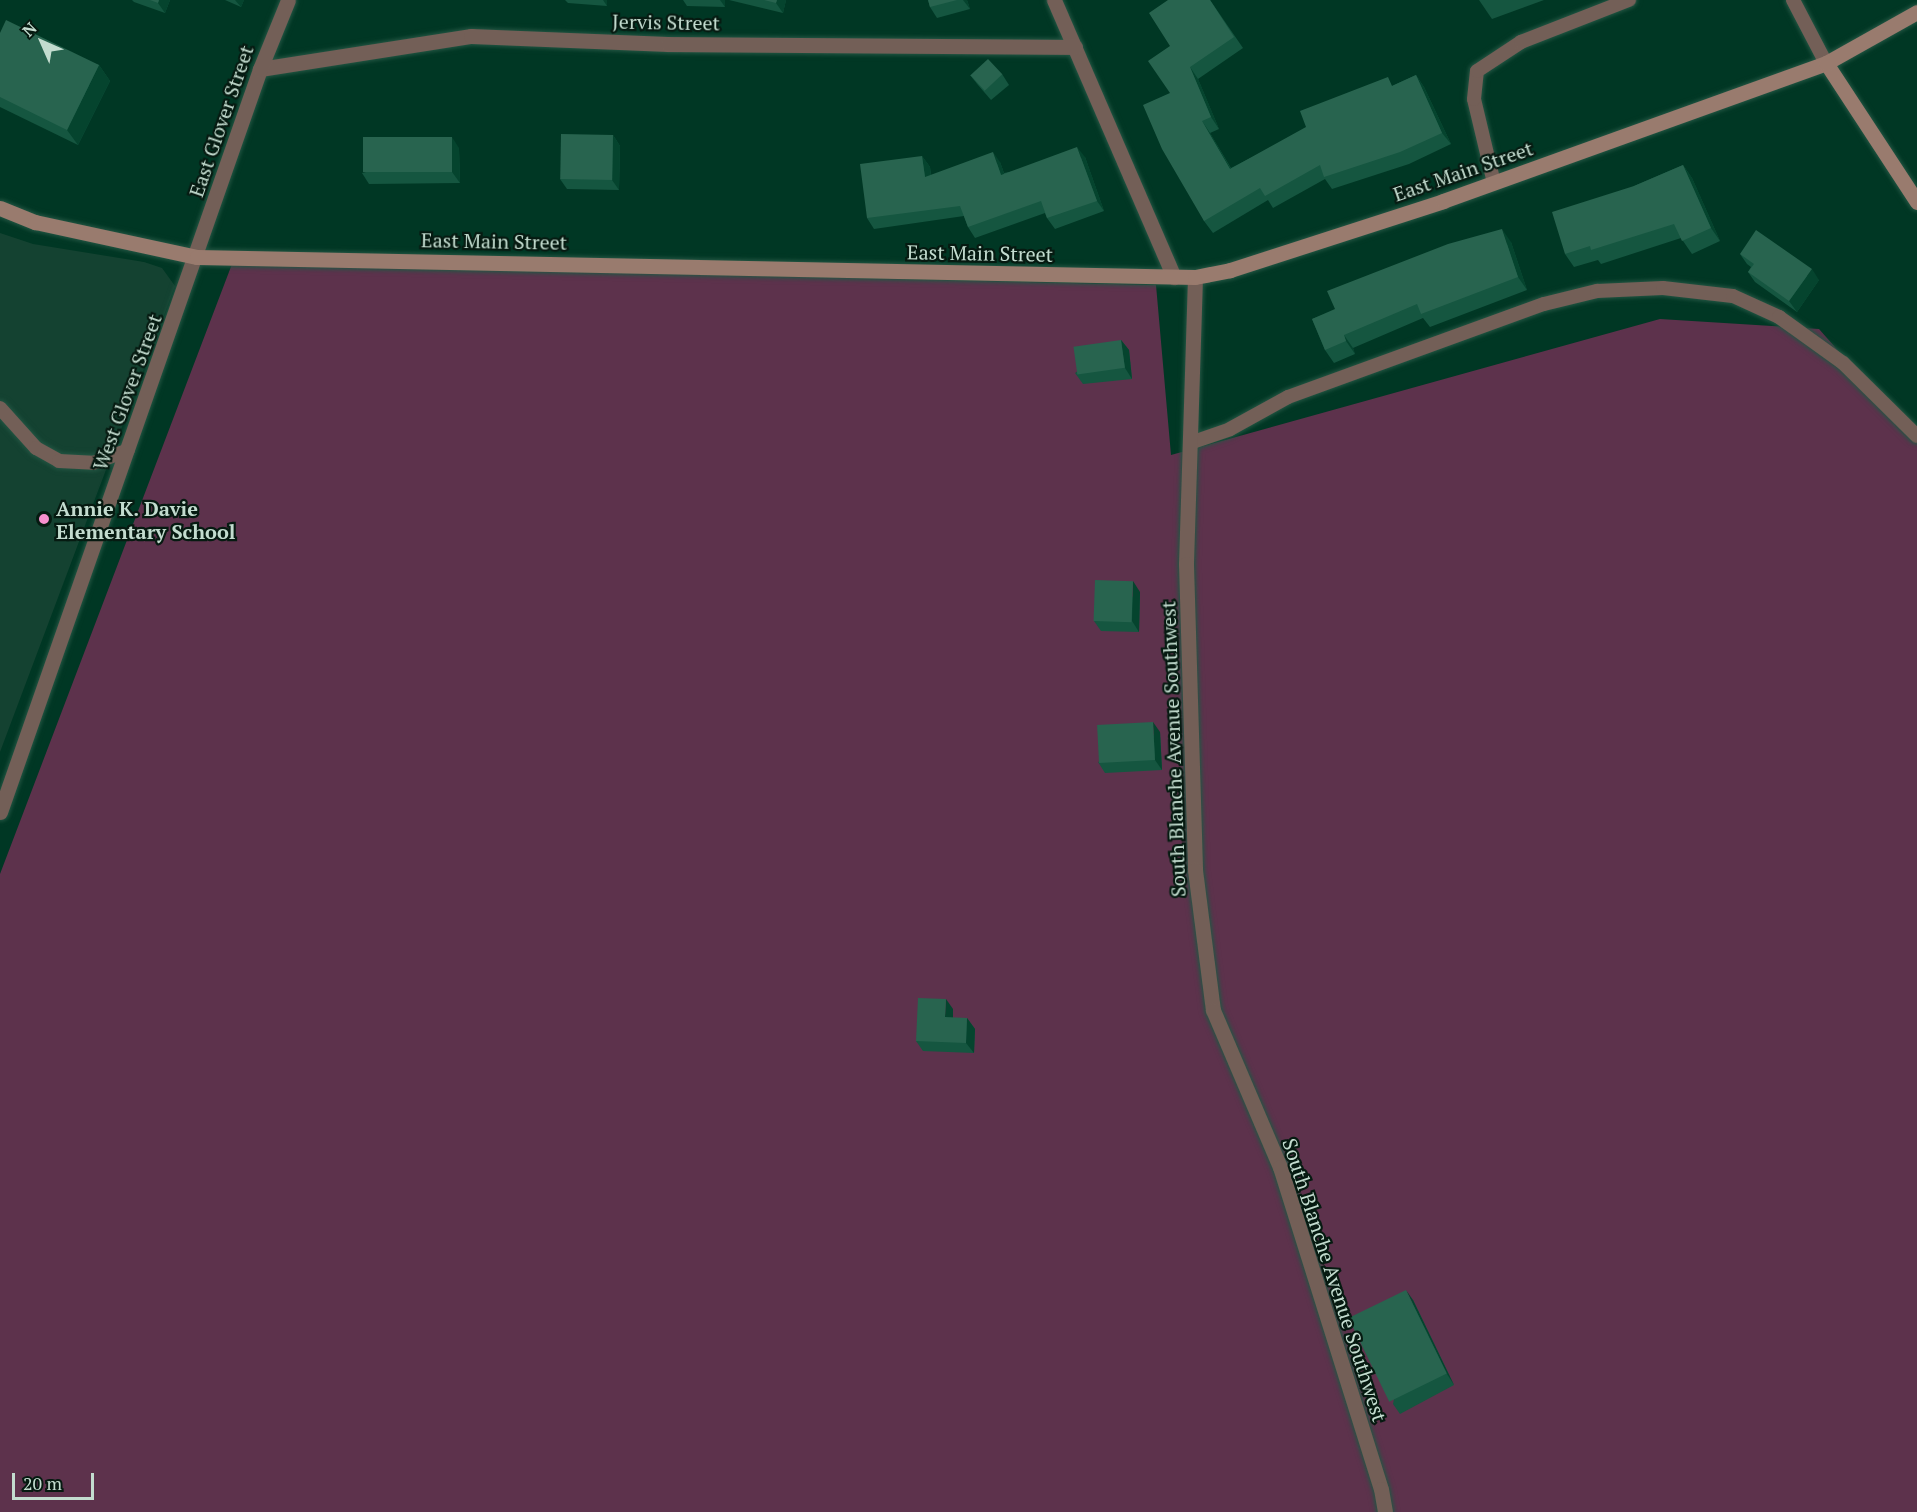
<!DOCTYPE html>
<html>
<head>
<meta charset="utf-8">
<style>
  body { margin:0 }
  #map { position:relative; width:1917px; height:1512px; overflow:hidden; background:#003724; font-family:"PT Serif",serif }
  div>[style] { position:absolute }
  .built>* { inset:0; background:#144231 }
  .green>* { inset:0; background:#5d324c }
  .roads { filter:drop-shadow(0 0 2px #235543) drop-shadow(0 0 2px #235543) }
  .lane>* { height:14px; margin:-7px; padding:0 7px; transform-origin:7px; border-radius:7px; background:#735f57 }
  .street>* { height:15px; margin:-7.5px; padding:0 7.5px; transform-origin:7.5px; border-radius:7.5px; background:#735f57 }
  .secondary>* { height:15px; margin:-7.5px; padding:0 7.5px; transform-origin:7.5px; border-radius:7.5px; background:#997b6e }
  .wall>* { inset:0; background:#155640 }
  .shaded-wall>* { inset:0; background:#05442e }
  .building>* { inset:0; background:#28644f; transform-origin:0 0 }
  .dots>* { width:16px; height:16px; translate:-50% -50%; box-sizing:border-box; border:3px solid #061a11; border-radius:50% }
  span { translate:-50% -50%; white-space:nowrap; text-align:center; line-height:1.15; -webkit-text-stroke:4.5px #061a11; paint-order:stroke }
  .street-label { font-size:20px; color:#c3dccf }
  .poi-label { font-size:20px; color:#c3dccf; font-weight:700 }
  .left { translate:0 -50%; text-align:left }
  .north { position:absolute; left:12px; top:12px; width:60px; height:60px; -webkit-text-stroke:4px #061a11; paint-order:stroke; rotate:315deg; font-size:16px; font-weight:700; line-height:24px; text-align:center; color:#c3dccf }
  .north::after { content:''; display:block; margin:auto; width:21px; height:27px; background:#c3dccf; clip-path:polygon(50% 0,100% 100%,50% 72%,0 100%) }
  .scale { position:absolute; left:12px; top:1473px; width:82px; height:27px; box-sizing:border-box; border:3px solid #c3dccf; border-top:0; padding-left:8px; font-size:18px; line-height:21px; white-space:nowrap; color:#c3dccf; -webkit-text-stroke:4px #061a11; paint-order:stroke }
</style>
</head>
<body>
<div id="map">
  <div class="built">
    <div style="clip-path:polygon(0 233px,33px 244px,144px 262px,162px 268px,175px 286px,0 752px)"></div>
  </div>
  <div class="green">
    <div style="clip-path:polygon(232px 264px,1156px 285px,1171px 455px,1660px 319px,1819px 329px,1917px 440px,1917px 1512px,0 1512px,0 874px)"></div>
  </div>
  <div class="roads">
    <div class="lane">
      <div style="left:1793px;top:0;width:71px;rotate:62.4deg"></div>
      <div style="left:1494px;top:183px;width:86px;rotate:-103.4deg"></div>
      <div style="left:1474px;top:99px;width:28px;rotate:-84deg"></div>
      <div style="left:1477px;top:71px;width:53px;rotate:-33.4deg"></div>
      <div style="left:1521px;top:42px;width:116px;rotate:-21.3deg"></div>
      <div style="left:0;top:408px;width:54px;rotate:48deg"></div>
      <div style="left:36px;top:448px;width:26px;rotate:29deg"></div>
      <div style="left:59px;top:461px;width:34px;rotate:3deg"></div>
      <div style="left:93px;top:463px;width:37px;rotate:-20deg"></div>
      <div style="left:1193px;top:442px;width:39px;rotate:-19deg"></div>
      <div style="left:1230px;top:429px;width:66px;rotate:-28.9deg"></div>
      <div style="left:1288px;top:397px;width:272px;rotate:-20deg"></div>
      <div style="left:1544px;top:304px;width:55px;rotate:-13.8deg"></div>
      <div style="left:1597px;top:291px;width:66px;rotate:-2.6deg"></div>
      <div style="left:1663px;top:288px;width:70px;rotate:6.5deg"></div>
      <div style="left:1733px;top:296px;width:51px;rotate:24.5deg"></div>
      <div style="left:1779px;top:317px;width:79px;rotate:35.7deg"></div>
      <div style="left:1843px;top:363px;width:104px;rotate:44.6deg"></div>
    </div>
    <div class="street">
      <div style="left:1054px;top:0;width:302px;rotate:66.6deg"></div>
      <div style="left:260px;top:69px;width:214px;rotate:-8.9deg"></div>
      <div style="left:471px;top:36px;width:197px;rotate:2.3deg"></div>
      <div style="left:668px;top:44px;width:407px;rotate:0.4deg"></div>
      <div style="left:1195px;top:277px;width:287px;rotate:91.8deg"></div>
      <div style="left:1186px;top:564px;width:306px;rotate:88.3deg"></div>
      <div style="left:1195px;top:870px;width:141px;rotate:82.7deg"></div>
      <div style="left:1213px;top:1010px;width:171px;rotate:66.9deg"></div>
      <div style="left:1280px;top:1167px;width:337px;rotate:72.6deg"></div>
      <div style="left:1381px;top:1489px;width:23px;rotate:80deg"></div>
      <div style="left:0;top:812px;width:787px;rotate:-70.71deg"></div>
      <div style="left:260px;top:69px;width:74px;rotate:-67.9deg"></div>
    </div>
    <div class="secondary">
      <div style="left:1826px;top:63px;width:166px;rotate:56.8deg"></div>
      <div style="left:0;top:208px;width:38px;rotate:22deg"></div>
      <div style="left:35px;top:222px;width:166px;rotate:12.2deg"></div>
      <div style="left:197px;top:257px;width:998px;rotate:1.15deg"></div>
      <div style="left:1195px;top:277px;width:36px;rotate:-11deg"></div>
      <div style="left:1230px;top:270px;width:224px;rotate:-17.9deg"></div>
      <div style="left:1443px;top:201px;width:407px;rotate:-19.8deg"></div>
      <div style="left:1826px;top:63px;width:104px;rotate:-29.3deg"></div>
    </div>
  </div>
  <div class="wall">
    <div style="clip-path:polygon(132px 0,170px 0,165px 13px,134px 2px)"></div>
    <div style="clip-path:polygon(225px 0,244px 0,241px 7px)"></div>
    <div style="clip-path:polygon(565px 0,607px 0,607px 6px,568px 3px)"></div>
    <div style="clip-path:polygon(683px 0,725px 0,725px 7px,687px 6px)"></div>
    <div style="clip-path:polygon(729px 0,786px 0,783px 13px)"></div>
    <div style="clip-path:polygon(928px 0,967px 0,970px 9px,937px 18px,930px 7px)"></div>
    <div style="clip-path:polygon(1210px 0,1243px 48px,1198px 79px,1219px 129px,1210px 133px,1231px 168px,1394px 85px,1416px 75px,1424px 87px,1451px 144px,1409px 164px,1332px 189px,1325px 179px,1273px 208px,1268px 200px,1213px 233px,1204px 221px,1170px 93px,1170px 46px)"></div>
    <div style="clip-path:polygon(1479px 0,1544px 0,1492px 19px)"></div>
    <div style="clip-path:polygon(0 33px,99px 65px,110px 81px,78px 145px,0 107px)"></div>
    <div style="clip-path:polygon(1002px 74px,1009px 85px,991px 100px,978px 85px,970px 75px)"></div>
    <div style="clip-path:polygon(613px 135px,620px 146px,619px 190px,567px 189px,560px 179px)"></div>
    <div style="clip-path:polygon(459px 148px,460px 183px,369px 184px,362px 173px)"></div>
    <div style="clip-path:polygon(922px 156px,930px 167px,931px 175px,1000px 162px,1004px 173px,1085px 157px,1104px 211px,1055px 229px,1047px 218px,1045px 213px,975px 238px,968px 227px,964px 216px,874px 229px,867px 218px)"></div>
    <div style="clip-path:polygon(1683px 165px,1692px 178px,1720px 241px,1692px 254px,1681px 238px,1601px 264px,1598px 260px,1574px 267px,1565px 254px,1634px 186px)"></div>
    <div style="clip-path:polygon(1511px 242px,1527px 290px,1430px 327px,1423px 318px,1353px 348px,1355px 354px,1334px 363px,1325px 350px,1312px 319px)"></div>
    <div style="clip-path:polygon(1740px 254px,1819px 280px,1797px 312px,1755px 282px,1748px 272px,1751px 267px,1747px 264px)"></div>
    <div style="clip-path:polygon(1121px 340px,1129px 350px,1132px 379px,1083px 384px,1075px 373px)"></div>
    <div style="clip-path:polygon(1140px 592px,1139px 632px,1101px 631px,1094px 621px)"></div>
    <div style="clip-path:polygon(1160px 732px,1162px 770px,1105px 773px,1098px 762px)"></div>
    <div style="clip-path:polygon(953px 1009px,953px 1018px,967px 1018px,975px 1029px,974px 1053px,923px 1051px,916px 1041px)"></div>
    <div style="clip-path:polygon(1413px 1300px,1454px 1385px,1400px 1414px,1393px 1404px)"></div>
  </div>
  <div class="shaded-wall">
    <div style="clip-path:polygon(159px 0,170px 0,165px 13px,158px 3px)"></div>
    <div style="clip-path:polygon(235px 0,244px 0,241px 7px)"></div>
    <div style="clip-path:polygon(603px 0,607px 0,607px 6px)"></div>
    <div style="clip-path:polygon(720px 0,725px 0,725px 7px)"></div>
    <div style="clip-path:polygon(777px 0,786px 0,783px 13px,776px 3px)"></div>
    <div style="clip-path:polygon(963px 0,967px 0,970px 9px)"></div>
    <div style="clip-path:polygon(99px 65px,110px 81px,78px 145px,67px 130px)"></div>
    <div style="clip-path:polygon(1190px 67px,1198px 79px,1219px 129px,1211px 117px)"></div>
    <div style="clip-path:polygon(1416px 75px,1424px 87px,1451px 144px,1442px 133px)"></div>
    <div style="clip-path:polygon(1202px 121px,1210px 133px,1238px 181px,1230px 169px)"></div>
    <div style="clip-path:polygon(613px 135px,620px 146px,619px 190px,612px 180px)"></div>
    <div style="clip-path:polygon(452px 137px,459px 148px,460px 183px,452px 172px)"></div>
    <div style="clip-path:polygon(1077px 147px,1085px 157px,1104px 211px,1097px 201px)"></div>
    <div style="clip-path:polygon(993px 152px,1000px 162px,1008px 185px,1001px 175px)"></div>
    <div style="clip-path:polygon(922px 156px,930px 167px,932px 187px,925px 177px)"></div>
    <div style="clip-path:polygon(1683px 165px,1692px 178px,1720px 241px,1711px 228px)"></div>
    <div style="clip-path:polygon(1502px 229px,1511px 242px,1527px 290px,1518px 277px)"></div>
    <div style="clip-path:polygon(1812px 269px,1819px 280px,1797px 312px,1789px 301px)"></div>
    <div style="clip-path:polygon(1344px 335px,1353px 348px,1355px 354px,1346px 341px)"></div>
    <div style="clip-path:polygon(1121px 340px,1129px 350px,1132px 379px,1125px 368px)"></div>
    <div style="clip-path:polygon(1133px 581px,1140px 592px,1139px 632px,1132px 621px)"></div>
    <div style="clip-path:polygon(1153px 722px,1160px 732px,1162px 770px,1155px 760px)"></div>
    <div style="clip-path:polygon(946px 999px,953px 1009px,953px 1028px,945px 1017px)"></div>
    <div style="clip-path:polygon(967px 1018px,975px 1029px,974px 1053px,966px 1043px)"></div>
    <div style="clip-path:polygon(1406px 1290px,1413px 1300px,1454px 1385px,1447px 1374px)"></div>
  </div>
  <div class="building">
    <div style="clip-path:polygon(150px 0,159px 0,158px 3px)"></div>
    <div style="clip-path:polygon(764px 0,777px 0,776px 3px)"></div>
    <div style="clip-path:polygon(928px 0,957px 0,930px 7px)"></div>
    <div style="clip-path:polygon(1168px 0,1210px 0,1234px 37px,1190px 67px,1211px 117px,1202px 121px,1230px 169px,1306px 127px,1300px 111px,1388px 77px,1392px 86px,1416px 75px,1442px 133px,1400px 152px,1324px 177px,1320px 165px,1265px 196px,1260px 188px,1204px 221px,1162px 149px,1143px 105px,1170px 93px,1148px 61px,1170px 46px,1149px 13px)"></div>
    <div style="clip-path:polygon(6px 20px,99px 65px,67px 130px,0 97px,0 33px)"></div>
    <div style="left:988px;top:59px;width:21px;height:24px;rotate:47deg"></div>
    <div style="left:561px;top:134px;width:52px;height:45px;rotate:1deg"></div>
    <div style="left:452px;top:137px;width:35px;height:89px;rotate:90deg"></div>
    <div style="clip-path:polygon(1077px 147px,1097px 201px,1047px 218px,1041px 201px,968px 227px,960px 206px,867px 218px,860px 164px,922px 156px,925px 177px,993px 152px,1001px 175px)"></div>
    <div style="clip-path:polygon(1683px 165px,1711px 228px,1682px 241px,1674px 224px,1591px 250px,1590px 246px,1565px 254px,1552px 212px,1634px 186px)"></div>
    <div style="clip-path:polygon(1502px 229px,1518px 277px,1421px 314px,1417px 304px,1344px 335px,1346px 341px,1325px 350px,1312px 319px,1335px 309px,1327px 291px,1448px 244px)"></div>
    <div style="clip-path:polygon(1756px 230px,1812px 269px,1789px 301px,1748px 272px,1754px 264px,1740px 254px)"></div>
    <div style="left:1121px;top:340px;width:28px;height:48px;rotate:82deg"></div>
    <div style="left:1095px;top:580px;width:38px;height:41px;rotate:2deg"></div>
    <div style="left:1153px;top:722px;width:38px;height:56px;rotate:87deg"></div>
    <div style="clip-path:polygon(918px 998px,946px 999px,945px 1017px,967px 1018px,966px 1043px,916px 1041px)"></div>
    <div style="left:1406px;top:1290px;width:93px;height:64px;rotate:64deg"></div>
  </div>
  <div class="dots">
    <div style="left:44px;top:519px;background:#f790ce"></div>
  </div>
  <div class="street-label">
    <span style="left:666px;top:22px;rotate:1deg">Jervis Street</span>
    <span style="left:221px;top:121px;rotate:-71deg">East Glover Street</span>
    <span style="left:1463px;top:171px;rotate:-19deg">East Main Street</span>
    <span style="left:494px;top:241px;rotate:1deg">East Main Street</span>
    <span style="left:980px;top:253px;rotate:1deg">East Main Street</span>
    <span style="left:127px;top:392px;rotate:-70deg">West Glover Street</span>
    <span style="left:1173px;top:749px;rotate:-92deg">South Blanche Avenue Southwest</span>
    <span style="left:1335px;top:1280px;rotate:72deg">South Blanche Avenue Southwest</span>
  </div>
  <div class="poi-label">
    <span class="left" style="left:56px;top:520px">Annie K. Davie<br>Elementary School</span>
  </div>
  <div class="north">N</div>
  <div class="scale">20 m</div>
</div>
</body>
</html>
